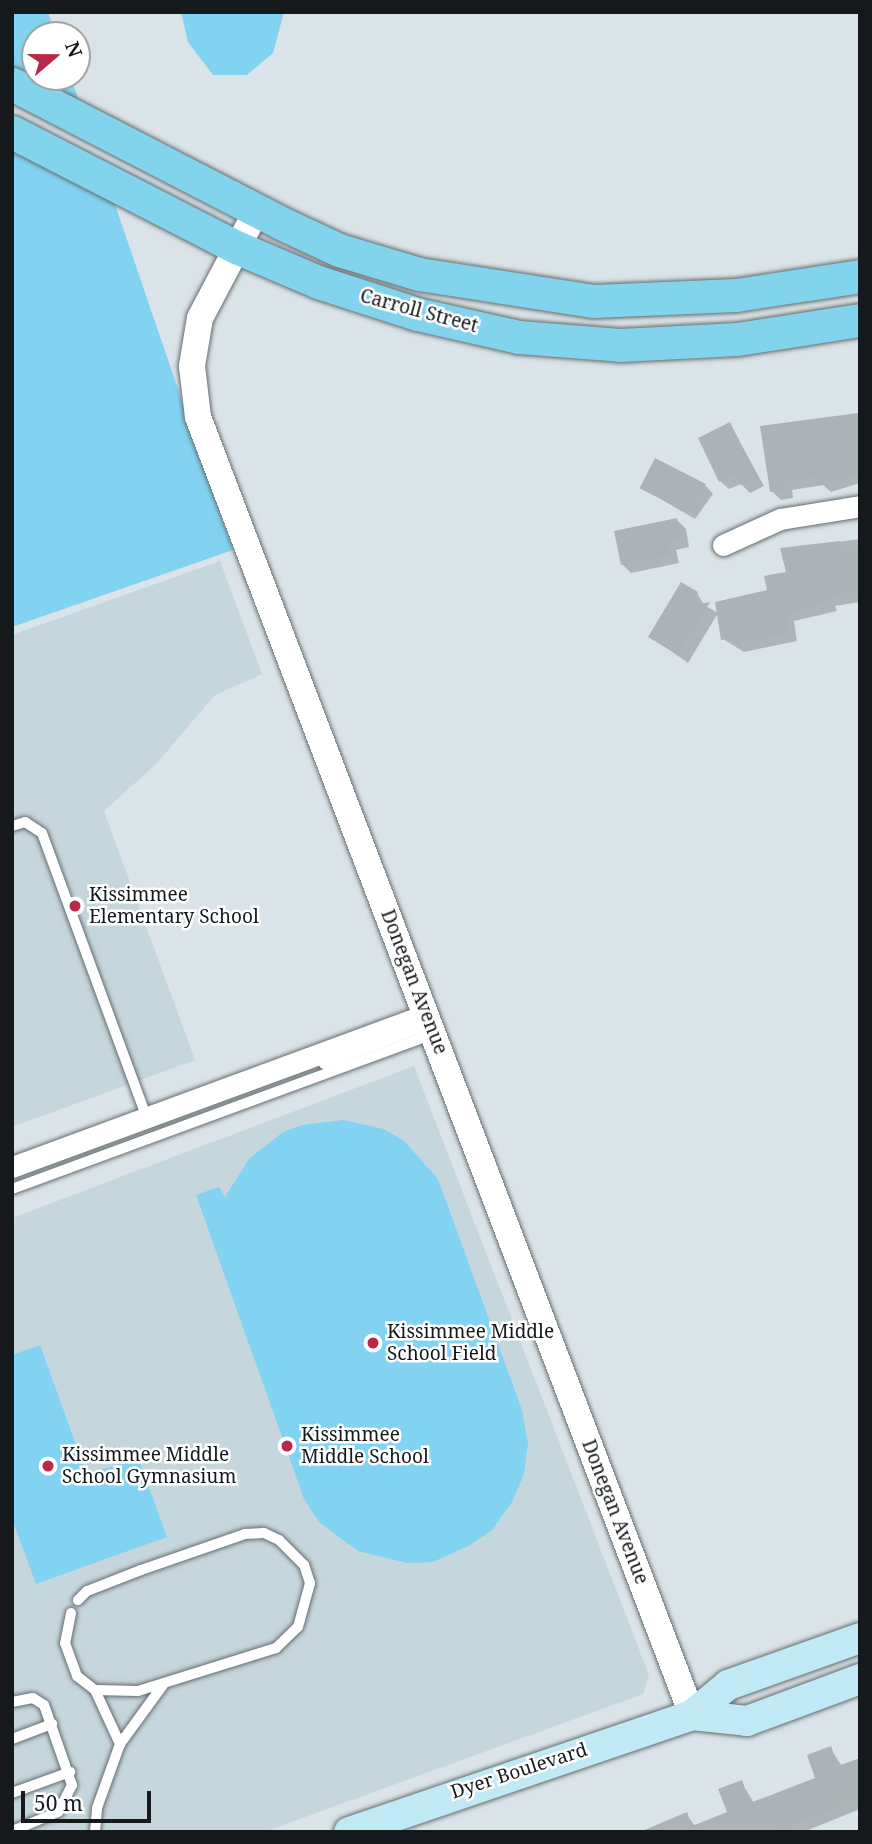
<!DOCTYPE html>
<html>
<head>
<meta charset="utf-8">
<style>
  body { margin:0 }
  #map { position:relative; width:872px; height:1844px; overflow:hidden; background:#dae3e7; font-family:"Noto Serif",serif }
  div>[style] { position:absolute }
  .built>* { inset:0; background:#c6d6dd }
  .green>* { inset:0; background:#81d3f1 }
  .shadow>* { inset:0; background:#0003 }
  .building>* { inset:0; background:#abb3b7; transform-origin:0 0 }
  .roads { filter:drop-shadow(0 0 2px #656d70) drop-shadow(0 0 2px #656d70) }
  .service>* { height:10px; margin:-5px; padding:0 5px; transform-origin:5px; border-radius:5px; background:#fff }
  .minor>* { height:21px; margin:-10.5px; padding:0 10.5px; transform-origin:10.5px; border-radius:10.5px; background:#fff }
  .tertiary>* { height:26px; margin:-13px; padding:0 13px; transform-origin:13px; border-radius:13px; background:#fff }
  .secondary>* { height:30px; margin:-15px; padding:0 15px; transform-origin:15px; border-radius:15px; background:#c0e9f5 }
  .primary>* { height:33px; margin:-16.5px; padding:0 16.5px; transform-origin:16.5px; border-radius:16.5px; background:#82d3ec }
  .dots>* { width:19px; height:19px; translate:-50% -50%; box-sizing:border-box; border:4px solid #fff; border-radius:50% }
  span { translate:-50% -50%; white-space:nowrap; text-align:center; line-height:1.15; -webkit-text-stroke:5px #fff; paint-order:stroke }
  .street-label { font-size:19px; color:#16191b }
  .poi-label { font-size:19px; color:#16191b }
  .left { translate:0 -50%; text-align:left }
  .frame { position:absolute; inset:0; border:14px solid #16191b; pointer-events:none }
  .north { position:absolute; left:21px; top:21px; width:70px; height:70px; box-sizing:border-box; background:#fff; border:2px solid #a2a3a4; border-radius:50%; rotate:70deg; font-size:19px; font-weight:700; line-height:28px; text-align:center; color:#16191b }
  .north::after { content:''; display:block; margin:auto; width:24px; height:32px; background:#b92848; clip-path:polygon(50% 0,100% 100%,50% 72%,0 100%) }
  .scale { position:absolute; left:21px; top:1791px; width:130px; height:32px; box-sizing:border-box; border:4px solid #16191b; border-top:0; padding-left:9px; font-size:21px; line-height:24px; white-space:nowrap; color:#16191b; -webkit-text-stroke:5px #fff; paint-order:stroke }
</style>
</head>
<body>
<div id="map">
  <div class="built">
    <div style="clip-path:polygon(220px 561px,262px 674px,215px 695px,156px 764px,104px 811px,195px 1060px,12px 1127px,12px 635px)"></div>
    <div style="clip-path:polygon(414px 1066px,649px 1675px,643px 1694px,264px 1832px,12px 1832px,12px 1218px)"></div>
  </div>
  <div class="green">
    <div style="clip-path:polygon(12px 12px,48px 12px,56px 35px,35px 35px,35px 77px,71px 77px,82px 110px,12px 74px)"></div>
    <div style="clip-path:polygon(181px 12px,284px 12px,273px 53px,247px 75px,213px 75px,188px 42px)"></div>
    <div style="clip-path:polygon(12px 143px,111px 193px,233px 550px,12px 627px)"></div>
    <div style="clip-path:polygon(343px 1120px,384px 1129px,404px 1141px,438px 1179px,522px 1410px,528px 1444px,524px 1474px,512px 1502px,492px 1530px,470px 1545px,433px 1562px,407px 1563px,358px 1551px,320px 1523px,304px 1499px,196px 1195px,219px 1187px,225px 1197px,249px 1159px,283px 1132px,302px 1125px)"></div>
    <div style="clip-path:polygon(40px 1345px,87px 1475px,138px 1457px,167px 1537px,36px 1584px,12px 1519px,12px 1355px)"></div>
  </div>
  <div class="shadow">
    <div style="clip-path:polygon(860px 415px,860px 483px,831px 492px,823px 485px,792px 490px,793px 498px,781px 500px,772px 491px,762px 427px)"></div>
    <div style="clip-path:polygon(730px 424px,764px 486px,750px 493px,741px 484px,729px 489px,720px 481px)"></div>
    <div style="clip-path:polygon(705px 485px,713px 494px,695px 519px,642px 488px)"></div>
    <div style="clip-path:polygon(677px 520px,686px 529px,689px 547px,676px 550px,679px 563px,631px 573px,622px 564px)"></div>
    <div style="clip-path:polygon(860px 539px,860px 602px,835px 606px,837px 611px,794px 621px,797px 641px,744px 652px,723px 639px,788px 574px,783px 549px)"></div>
    <div style="clip-path:polygon(697px 593px,704px 605px,718px 613px,688px 663px,651px 637px)"></div>
    <div style="clip-path:polygon(830px 1748px,842px 1766px,860px 1760px,858px 1810px,803px 1832px,640px 1832px,686px 1814px,695px 1826px,729px 1813px,741px 1782px,754px 1803px,817px 1779px)"></div>
  </div>
  <div class="building">
    <div style="clip-path:polygon(858px 413px,860px 474px,820px 484px,819px 476px,784px 482px,785px 490px,770px 492px,760px 426px)"></div>
    <div style="clip-path:polygon(730px 422px,757px 477px,740px 485px,734px 474px,719px 482px,698px 438px)"></div>
    <div style="left:655px;top:458px;width:57px;height:34px;rotate:27deg"></div>
    <div style="clip-path:polygon(677px 518px,681px 538px,668px 541px,671px 555px,621px 565px,614px 531px)"></div>
    <div style="clip-path:polygon(840px 541px,842px 554px,858px 551px,860px 592px,828px 597px,829px 603px,786px 613px,790px 633px,734px 645px,733px 638px,721px 640px,715px 602px,767px 590px,764px 576px,786px 572px,780px 548px)"></div>
    <div style="clip-path:polygon(681px 582px,698px 592px,690px 606px,710px 602px,678px 655px,648px 637px)"></div>
    <div style="clip-path:polygon(831px 1746px,838px 1766px,860px 1758px,860px 1796px,851px 1799px,852px 1802px,773px 1832px,640px 1832px,687px 1812px,692px 1826px,727px 1812px,718px 1789px,742px 1780px,750px 1803px,815px 1778px,807px 1755px)"></div>
  </div>
  <div class="roads">
    <div class="service">
      <div style="left:12px;top:826px;width:14px;rotate:-17deg"></div>
      <div style="left:25px;top:822px;width:20px;rotate:33deg"></div>
      <div style="left:42px;top:833px;width:307px;rotate:69.8deg"></div>
      <div style="left:324px;top:1064px;width:107px;rotate:-20.3deg"></div>
      <div style="left:12px;top:1189px;width:449px;rotate:-20.2deg"></div>
      <div style="left:71px;top:1613px;width:31px;rotate:101deg"></div>
      <div style="left:65px;top:1643px;width:35px;rotate:70deg"></div>
      <div style="left:77px;top:1676px;width:23px;rotate:38deg"></div>
      <div style="left:95px;top:1690px;width:43px;rotate:1.3deg"></div>
      <div style="left:138px;top:1691px;width:145px;rotate:-17.3deg"></div>
      <div style="left:276px;top:1648px;width:30px;rotate:-44deg"></div>
      <div style="left:298px;top:1627px;width:46px;rotate:-74.7deg"></div>
      <div style="left:310px;top:1583px;width:19px;rotate:-108deg"></div>
      <div style="left:304px;top:1565px;width:35px;rotate:-135deg"></div>
      <div style="left:279px;top:1540px;width:17px;rotate:-155deg"></div>
      <div style="left:264px;top:1533px;width:19px;rotate:177deg"></div>
      <div style="left:245px;top:1534px;width:110px;rotate:160.9deg"></div>
      <div style="left:141px;top:1570px;width:58px;rotate:158.7deg"></div>
      <div style="left:87px;top:1591px;width:13px;rotate:135deg"></div>
      <div style="left:95px;top:1690px;width:60px;rotate:65.2deg"></div>
      <div style="left:120px;top:1744px;width:73px;rotate:-53.9deg"></div>
      <div style="left:12px;top:1702px;width:21px;rotate:-11deg"></div>
      <div style="left:33px;top:1698px;width:13px;rotate:32deg"></div>
      <div style="left:44px;top:1705px;width:85px;rotate:70.7deg"></div>
      <div style="left:72px;top:1785px;width:30px;rotate:117deg"></div>
      <div style="left:58px;top:1812px;width:50px;rotate:157.6deg"></div>
      <div style="left:12px;top:1739px;width:43px;rotate:-20.6deg"></div>
      <div style="left:12px;top:1793px;width:62px;rotate:-19.9deg"></div>
      <div style="left:95px;top:1832px;width:24px;rotate:-85deg"></div>
      <div style="left:97px;top:1808px;width:68px;rotate:-70.2deg"></div>
    </div>
    <div class="minor">
      <div style="left:723px;top:545px;width:63px;rotate:-24.5deg"></div>
      <div style="left:780px;top:519px;width:81px;rotate:-9.2deg"></div>
      <div style="left:12px;top:1167px;width:441px;rotate:-20.2deg"></div>
    </div>
    <div class="tertiary">
      <div style="left:257px;top:210px;width:122px;rotate:117.8deg"></div>
      <div style="left:200px;top:318px;width:49px;rotate:99.5deg"></div>
      <div style="left:192px;top:366px;width:51px;rotate:83.3deg"></div>
      <div style="left:198px;top:417px;width:1389px;rotate:69.16deg"></div>
    </div>
    <div class="secondary">
      <div style="left:692px;top:1715px;width:55px;rotate:6.2deg"></div>
      <div style="left:747px;top:1721px;width:121px;rotate:-20.4deg"></div>
      <div style="left:349px;top:1832px;width:362px;rotate:-18.8deg"></div>
      <div style="left:692px;top:1715px;width:47px;rotate:-39.8deg"></div>
      <div style="left:728px;top:1685px;width:140px;rotate:-19.6deg"></div>
    </div>
    <div class="primary">
      <div style="left:12px;top:84px;width:303px;rotate:27.3deg"></div>
      <div style="left:281px;top:223px;width:64px;rotate:25deg"></div>
      <div style="left:339px;top:250px;width:84px;rotate:16.7deg"></div>
      <div style="left:419px;top:274px;width:177px;rotate:8.8deg"></div>
      <div style="left:594px;top:301px;width:142px;rotate:-2.4deg"></div>
      <div style="left:736px;top:295px;width:125px;rotate:-8.7deg"></div>
      <div style="left:12px;top:132px;width:252px;rotate:27.2deg"></div>
      <div style="left:236px;top:247px;width:89px;rotate:23.1deg"></div>
      <div style="left:318px;top:282px;width:104px;rotate:17.9deg"></div>
      <div style="left:417px;top:314px;width:105px;rotate:12.7deg"></div>
      <div style="left:519px;top:337px;width:101px;rotate:4.5deg"></div>
      <div style="left:620px;top:345px;width:117px;rotate:-2.9deg"></div>
      <div style="left:737px;top:339px;width:124px;rotate:-8.8deg"></div>
    </div>
  </div>
  <div class="dots">
    <div style="left:75px;top:906px;background:#b92848"></div>
    <div style="left:373px;top:1343px;background:#b92848"></div>
    <div style="left:287px;top:1446px;background:#b92848"></div>
    <div style="left:48px;top:1466px;background:#b92848"></div>
  </div>
  <div class="street-label">
    <span style="left:419px;top:311px;rotate:15deg">Carroll Street</span>
    <span style="left:414px;top:982px;rotate:69deg">Donegan Avenue</span>
    <span style="left:615px;top:1512px;rotate:69deg">Donegan Avenue</span>
    <span style="left:519px;top:1771px;rotate:-18deg">Dyer Boulevard</span>
  </div>
  <div class="poi-label">
    <span class="left" style="left:89px;top:906px">Kissimmee<br>Elementary School</span>
    <span class="left" style="left:387px;top:1343px">Kissimmee Middle<br>School Field</span>
    <span class="left" style="left:301px;top:1446px">Kissimmee<br>Middle School</span>
    <span class="left" style="left:62px;top:1466px">Kissimmee Middle<br>School Gymnasium</span>
  </div>
  <div class="frame"></div>
  <div class="north">N</div>
  <div class="scale">50 m</div>
</div>
</body>
</html>
